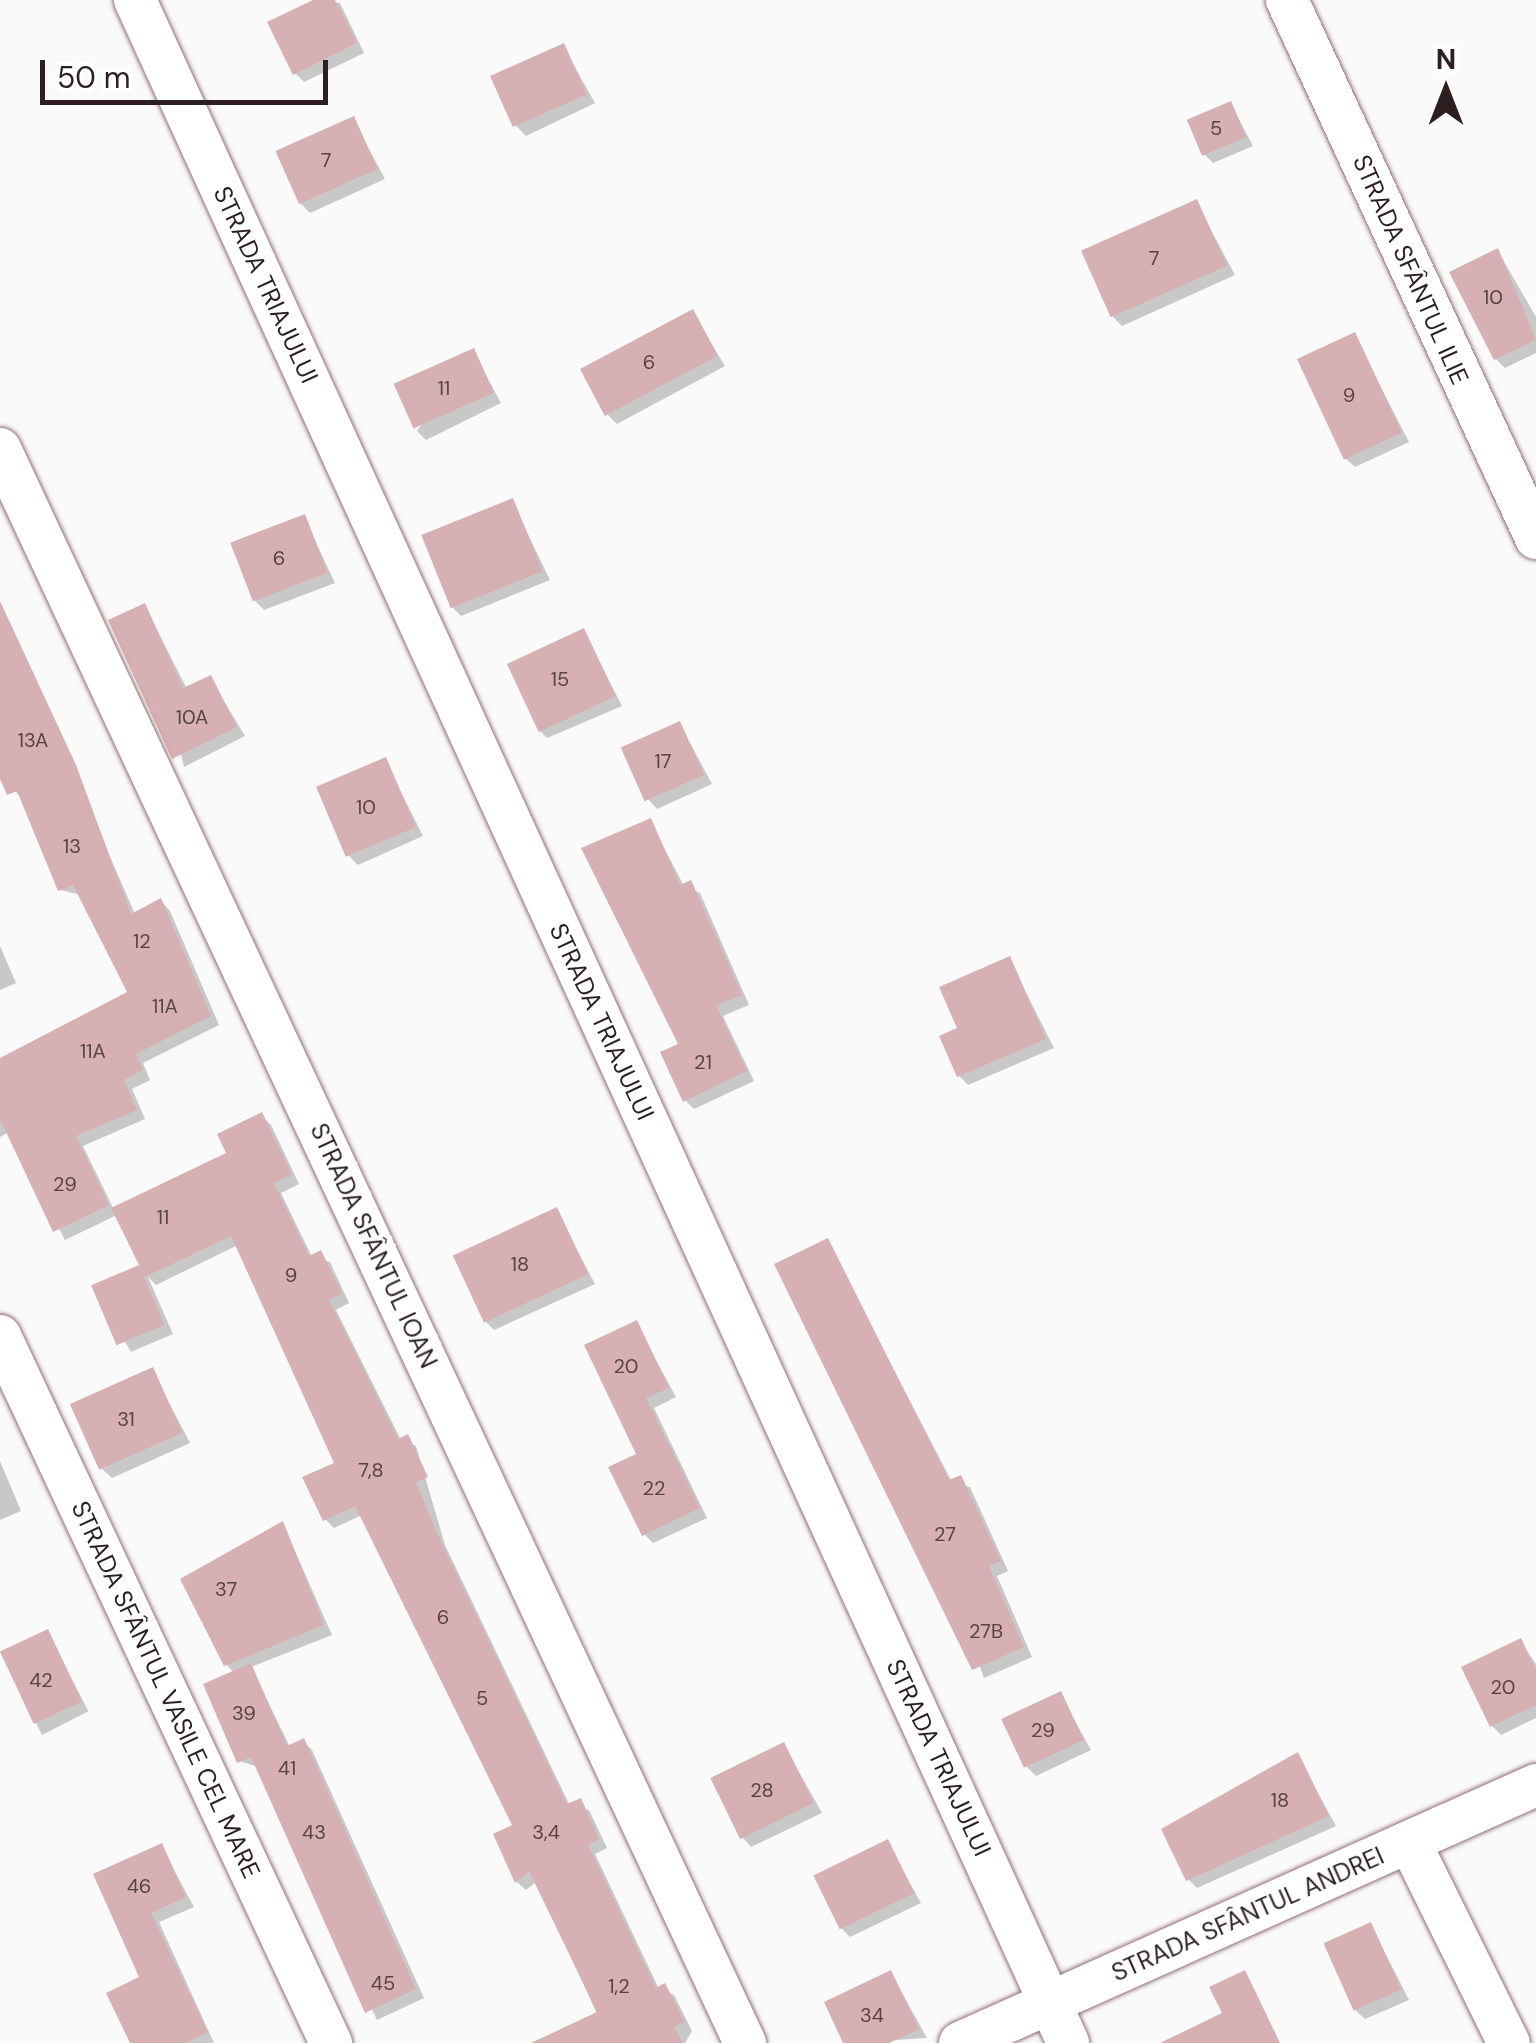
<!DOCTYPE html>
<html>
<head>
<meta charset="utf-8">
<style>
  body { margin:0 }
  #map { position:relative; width:1536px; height:2043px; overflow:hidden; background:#fafafa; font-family:"DM Sans",sans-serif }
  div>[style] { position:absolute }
  .shadow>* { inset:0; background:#0003; transform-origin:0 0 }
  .building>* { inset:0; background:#d6b0b3; transform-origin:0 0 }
  .roads { filter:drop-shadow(0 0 2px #926f72) drop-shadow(0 0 2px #926f72) }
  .minor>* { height:42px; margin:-21px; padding:0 21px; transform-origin:21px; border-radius:21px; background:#fff }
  span { translate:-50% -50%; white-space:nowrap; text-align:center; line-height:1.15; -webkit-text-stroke:10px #fff; paint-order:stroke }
  .number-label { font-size:20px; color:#574345 }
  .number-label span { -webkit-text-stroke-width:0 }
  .street-label { font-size:25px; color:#2d1f20 }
  .north { position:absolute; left:1396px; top:40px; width:100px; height:100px; -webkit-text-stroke:8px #fff; paint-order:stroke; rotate:0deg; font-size:28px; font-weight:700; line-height:40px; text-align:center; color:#2d1f20 }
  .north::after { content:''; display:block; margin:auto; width:35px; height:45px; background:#2d1f20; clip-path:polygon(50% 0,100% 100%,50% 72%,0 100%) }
  .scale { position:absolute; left:40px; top:60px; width:288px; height:45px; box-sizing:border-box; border:5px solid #2d1f20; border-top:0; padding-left:12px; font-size:30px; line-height:35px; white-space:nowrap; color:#2d1f20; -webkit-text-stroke:8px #fff; paint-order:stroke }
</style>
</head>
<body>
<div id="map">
  <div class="shadow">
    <div style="clip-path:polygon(319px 0,340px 3px,364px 53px,304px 82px,295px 73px)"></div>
    <div style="clip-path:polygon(563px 46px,595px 103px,526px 136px,516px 126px)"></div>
    <div style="clip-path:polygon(1231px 104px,1253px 146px,1213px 163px,1204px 154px)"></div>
    <div style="clip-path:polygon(353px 119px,385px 179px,310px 213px,300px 203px)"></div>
    <div style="clip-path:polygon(1196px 202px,1235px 275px,1122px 326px,1113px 317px)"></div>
    <div style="clip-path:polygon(1498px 251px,1536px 317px,1536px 353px,1505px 368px,1496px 359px)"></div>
    <div style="clip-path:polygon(692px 312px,725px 366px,617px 424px,608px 415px)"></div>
    <div style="clip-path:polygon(1354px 335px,1409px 442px,1355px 467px,1345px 458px)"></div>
    <div style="clip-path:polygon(473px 351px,501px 403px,426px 440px,417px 431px)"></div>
    <div style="clip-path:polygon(512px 501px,550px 580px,461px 616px,452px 607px)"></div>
    <div style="clip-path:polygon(304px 517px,335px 583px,264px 610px,255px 601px)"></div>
    <div style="clip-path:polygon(145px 606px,187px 689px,210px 678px,245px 736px,184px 767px)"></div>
    <div style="clip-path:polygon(5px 617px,135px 914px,161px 901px,170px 911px,219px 1025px,143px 1063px,150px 1080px,132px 1089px,145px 1119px,83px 1146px,114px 1210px,229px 1155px,262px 1116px,271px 1125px,299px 1184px,281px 1193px,312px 1257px,330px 1262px,349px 1303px,336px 1310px,401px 1440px,416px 1446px,445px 1545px,570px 1806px,589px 1810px,607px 1848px,595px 1854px,659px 1989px,674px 1995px,692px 2031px,685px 2043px,610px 2043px,537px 1881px,526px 1890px,517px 1882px,496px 1835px,515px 1827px,362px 1515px,334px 1528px,325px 1519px,338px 1464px,238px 1245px,156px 1285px,148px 1277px,173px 1334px,131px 1352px,95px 1289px,142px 1266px,117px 1215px,65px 1240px,9px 1132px,0 1137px,0 1060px,130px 993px,81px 895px,61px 890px,24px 801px,0 774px)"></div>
    <div style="clip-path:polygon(584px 631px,622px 706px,547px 738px,538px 729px)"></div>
    <div style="clip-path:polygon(680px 724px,712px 784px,657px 809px,648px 799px)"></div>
    <div style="clip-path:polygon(385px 760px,423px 836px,358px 865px,348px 855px)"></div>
    <div style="clip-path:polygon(650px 821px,684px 886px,700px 893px,749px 1005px,723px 1016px,754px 1081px,694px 1109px,685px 1100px)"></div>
    <div style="clip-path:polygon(0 946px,16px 983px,0 990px)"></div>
    <div style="clip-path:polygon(1009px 959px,1054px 1048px,968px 1085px,959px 1076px,961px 1029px)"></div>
    <div style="clip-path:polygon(556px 1210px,595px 1284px,494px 1330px,485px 1321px)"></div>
    <div style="clip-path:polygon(827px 1241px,952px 1482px,970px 1487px,1008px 1571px,997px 1576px,1032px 1657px,984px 1678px)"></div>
    <div style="clip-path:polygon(636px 1323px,676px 1397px,654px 1408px,707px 1518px,653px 1543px,644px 1534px)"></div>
    <div style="clip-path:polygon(152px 1370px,190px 1443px,112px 1478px,102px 1469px)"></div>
    <div style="clip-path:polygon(0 1461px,21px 1511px,0 1520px)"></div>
    <div style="clip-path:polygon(283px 1524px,332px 1635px,251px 1667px,290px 1747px,303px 1741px,312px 1750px,424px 1998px,377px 2020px,258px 1767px,239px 1761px,234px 1673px,226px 1664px)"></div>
    <div style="left:48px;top:1632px;width:89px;height:52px;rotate:63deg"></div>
    <div style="clip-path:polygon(1520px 1641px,1536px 1664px,1536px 1718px,1501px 1735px,1492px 1726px)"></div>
    <div style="clip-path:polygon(1060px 1694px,1091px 1750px,1036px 1776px,1026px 1766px)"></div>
    <div style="clip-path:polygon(784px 1745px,822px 1813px,751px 1847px,742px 1837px)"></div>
    <div style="clip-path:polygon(1297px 1755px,1336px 1826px,1197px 1888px,1188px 1879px)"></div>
    <div style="clip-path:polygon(887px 1842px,921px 1903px,850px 1937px,841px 1928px)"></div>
    <div style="clip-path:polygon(161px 1846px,194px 1907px,159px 1922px,214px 2043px,133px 2043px,142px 1978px,96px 1875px)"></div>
    <div style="clip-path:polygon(1371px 1925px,1409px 2000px,1365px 2019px,1355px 2010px)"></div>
    <div style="clip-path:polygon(891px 1973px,927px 2038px,846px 2043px)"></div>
    <div style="clip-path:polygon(1245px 1973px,1278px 2043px,1166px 2043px,1225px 2014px)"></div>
  </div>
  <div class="building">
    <div style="clip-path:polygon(313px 0,335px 0,357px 43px,293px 75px,267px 22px)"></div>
    <div style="left:564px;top:43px;width:56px;height:81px;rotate:66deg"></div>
    <div style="left:1231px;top:101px;width:39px;height:48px;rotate:67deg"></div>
    <div style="left:354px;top:116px;width:58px;height:86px;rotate:66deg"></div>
    <div style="left:1197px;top:199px;width:73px;height:127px;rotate:66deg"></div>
    <div style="clip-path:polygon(1498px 248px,1536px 340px,1494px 360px,1449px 272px)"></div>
    <div style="left:693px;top:309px;width:53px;height:128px;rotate:62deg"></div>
    <div style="left:1355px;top:332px;width:111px;height:64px;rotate:65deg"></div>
    <div style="left:474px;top:348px;width:49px;height:88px;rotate:66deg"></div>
    <div style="left:513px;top:498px;width:79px;height:99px;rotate:68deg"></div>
    <div style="left:305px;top:514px;width:63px;height:80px;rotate:69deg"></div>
    <div style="clip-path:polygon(0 601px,76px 765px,131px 914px,161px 898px,211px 1016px,136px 1054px,143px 1070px,124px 1080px,137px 1110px,76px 1136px,109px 1205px,53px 1232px,0 1119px,0 1058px,127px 992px,73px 885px,58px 891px,17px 791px,7px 795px,0 779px)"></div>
    <div style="clip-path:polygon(145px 603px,183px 688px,211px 675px,237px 727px,172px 759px,108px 620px)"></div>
    <div style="left:584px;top:628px;width:75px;height:85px;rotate:65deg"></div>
    <div style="left:680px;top:721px;width:59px;height:65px;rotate:66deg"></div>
    <div style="left:386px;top:757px;width:76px;height:76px;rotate:67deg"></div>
    <div style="clip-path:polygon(651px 818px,680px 885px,691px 880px,742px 995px,716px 1006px,747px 1071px,683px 1102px,660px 1052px,678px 1044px,581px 848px)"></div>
    <div style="clip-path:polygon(1010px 956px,1046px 1039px,957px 1077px,939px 1036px,957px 1028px,939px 987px)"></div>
    <div style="clip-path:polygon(262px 1112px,292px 1175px,274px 1183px,309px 1256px,321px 1250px,342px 1294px,329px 1300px,398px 1439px,408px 1434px,428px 1477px,416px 1482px,437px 1533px,567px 1804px,581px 1798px,599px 1839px,588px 1845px,656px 1988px,665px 1983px,685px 2022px,674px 2027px,683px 2043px,531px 2043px,597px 2012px,529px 1871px,515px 1883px,493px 1834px,512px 1825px,355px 1506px,323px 1521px,302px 1477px,334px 1463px,231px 1236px,145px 1277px,111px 1208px,226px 1153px,217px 1134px)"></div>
    <div style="left:557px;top:1207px;width:74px;height:115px;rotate:65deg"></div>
    <div style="clip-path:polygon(828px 1238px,949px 1480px,961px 1475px,1001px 1561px,989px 1566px,1024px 1647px,972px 1670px,774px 1264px)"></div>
    <div style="left:139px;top:1265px;width:65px;height:52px;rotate:67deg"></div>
    <div style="clip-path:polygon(637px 1320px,669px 1388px,646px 1398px,700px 1508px,642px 1536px,608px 1467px,636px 1454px,584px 1345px)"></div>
    <div style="left:153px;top:1367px;width:72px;height:91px;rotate:66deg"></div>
    <div style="clip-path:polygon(283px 1521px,324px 1625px,224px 1666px,180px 1579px)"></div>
    <div style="left:48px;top:1629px;width:80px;height:53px;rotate:65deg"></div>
    <div style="clip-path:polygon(1521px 1638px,1536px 1670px,1536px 1705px,1490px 1727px,1461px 1667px)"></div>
    <div style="clip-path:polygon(251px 1663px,287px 1746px,304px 1738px,416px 1989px,365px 2013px,251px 1757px,237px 1763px,203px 1684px)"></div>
    <div style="left:1061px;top:1691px;width:54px;height:66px;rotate:65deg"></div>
    <div style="left:784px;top:1742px;width:68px;height:82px;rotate:64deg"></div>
    <div style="clip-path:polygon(1298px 1752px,1329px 1816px,1186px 1881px,1161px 1829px)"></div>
    <div style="left:888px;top:1839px;width:60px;height:83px;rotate:64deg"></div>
    <div style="clip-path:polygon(162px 1843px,186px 1897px,151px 1913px,208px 2032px,186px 2043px,130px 2043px,106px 1993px,139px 1977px,93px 1874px)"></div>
    <div style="left:1371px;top:1922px;width:74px;height:52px;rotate:66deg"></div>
    <div style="clip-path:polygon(891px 1970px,919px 2029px,889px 2043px,843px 2043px,824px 2002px)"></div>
    <div style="clip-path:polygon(1245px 1970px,1280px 2043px,1160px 2043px,1222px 2013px,1209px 1987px)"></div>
  </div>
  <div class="roads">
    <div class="minor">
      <div style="left:135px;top:0;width:2246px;rotate:65.45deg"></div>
      <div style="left:1287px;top:0;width:593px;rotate:65.16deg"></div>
      <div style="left:0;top:449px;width:1760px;rotate:64.95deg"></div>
      <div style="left:0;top:1336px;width:781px;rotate:64.91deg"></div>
      <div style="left:1410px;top:1843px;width:223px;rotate:63.7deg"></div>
      <div style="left:960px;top:2043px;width:631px;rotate:-24.13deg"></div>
    </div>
  </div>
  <div class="number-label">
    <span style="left:1216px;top:128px">5</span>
    <span style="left:326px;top:160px">7</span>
    <span style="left:1154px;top:258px">7</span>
    <span style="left:1493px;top:297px">10</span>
    <span style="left:649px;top:362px">6</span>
    <span style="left:444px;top:388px">11</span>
    <span style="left:1349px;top:395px">9</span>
    <span style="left:279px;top:558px">6</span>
    <span style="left:560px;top:679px">15</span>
    <span style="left:192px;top:717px">10A</span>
    <span style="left:33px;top:740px">13A</span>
    <span style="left:663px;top:761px">17</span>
    <span style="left:366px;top:807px">10</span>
    <span style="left:72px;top:846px">13</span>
    <span style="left:142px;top:941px">12</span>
    <span style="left:165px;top:1006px">11A</span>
    <span style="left:93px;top:1051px">11A</span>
    <span style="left:703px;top:1062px">21</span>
    <span style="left:65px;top:1184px">29</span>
    <span style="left:163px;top:1217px">11</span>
    <span style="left:520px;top:1264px">18</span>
    <span style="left:291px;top:1275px">9</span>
    <span style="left:626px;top:1366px">20</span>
    <span style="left:126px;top:1419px">31</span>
    <span style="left:371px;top:1470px">7,8</span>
    <span style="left:654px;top:1488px">22</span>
    <span style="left:945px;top:1534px">27</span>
    <span style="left:226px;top:1589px">37</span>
    <span style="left:443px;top:1617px">6</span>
    <span style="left:986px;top:1631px">27B</span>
    <span style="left:41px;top:1680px">42</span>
    <span style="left:1503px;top:1687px">20</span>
    <span style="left:482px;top:1698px">5</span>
    <span style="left:244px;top:1713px">39</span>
    <span style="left:1043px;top:1730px">29</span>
    <span style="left:287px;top:1768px">41</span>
    <span style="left:762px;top:1790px">28</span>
    <span style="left:1280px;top:1800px">18</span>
    <span style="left:314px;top:1832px">43</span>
    <span style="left:546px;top:1832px">3,4</span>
    <span style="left:139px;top:1886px">46</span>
    <span style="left:383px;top:1983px">45</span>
    <span style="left:619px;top:1986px">1,2</span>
    <span style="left:872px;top:2015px">34</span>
  </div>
  <div class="street-label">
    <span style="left:1410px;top:270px;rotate:66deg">STRADA SFÂNTUL ILIE</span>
    <span style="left:265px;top:285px;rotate:65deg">STRADA TRIAJULUI</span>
    <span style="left:601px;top:1022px;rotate:65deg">STRADA TRIAJULUI</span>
    <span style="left:373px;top:1246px;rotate:65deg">STRADA SFÂNTUL IOAN</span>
    <span style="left:165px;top:1690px;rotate:65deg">STRADA SFÂNTUL VASILE CEL MARE</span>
    <span style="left:938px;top:1758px;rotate:65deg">STRADA TRIAJULUI</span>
    <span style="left:1248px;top:1915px;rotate:-24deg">STRADA SFÂNTUL ANDREI</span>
  </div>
  <div class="north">N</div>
  <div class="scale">50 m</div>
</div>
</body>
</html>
